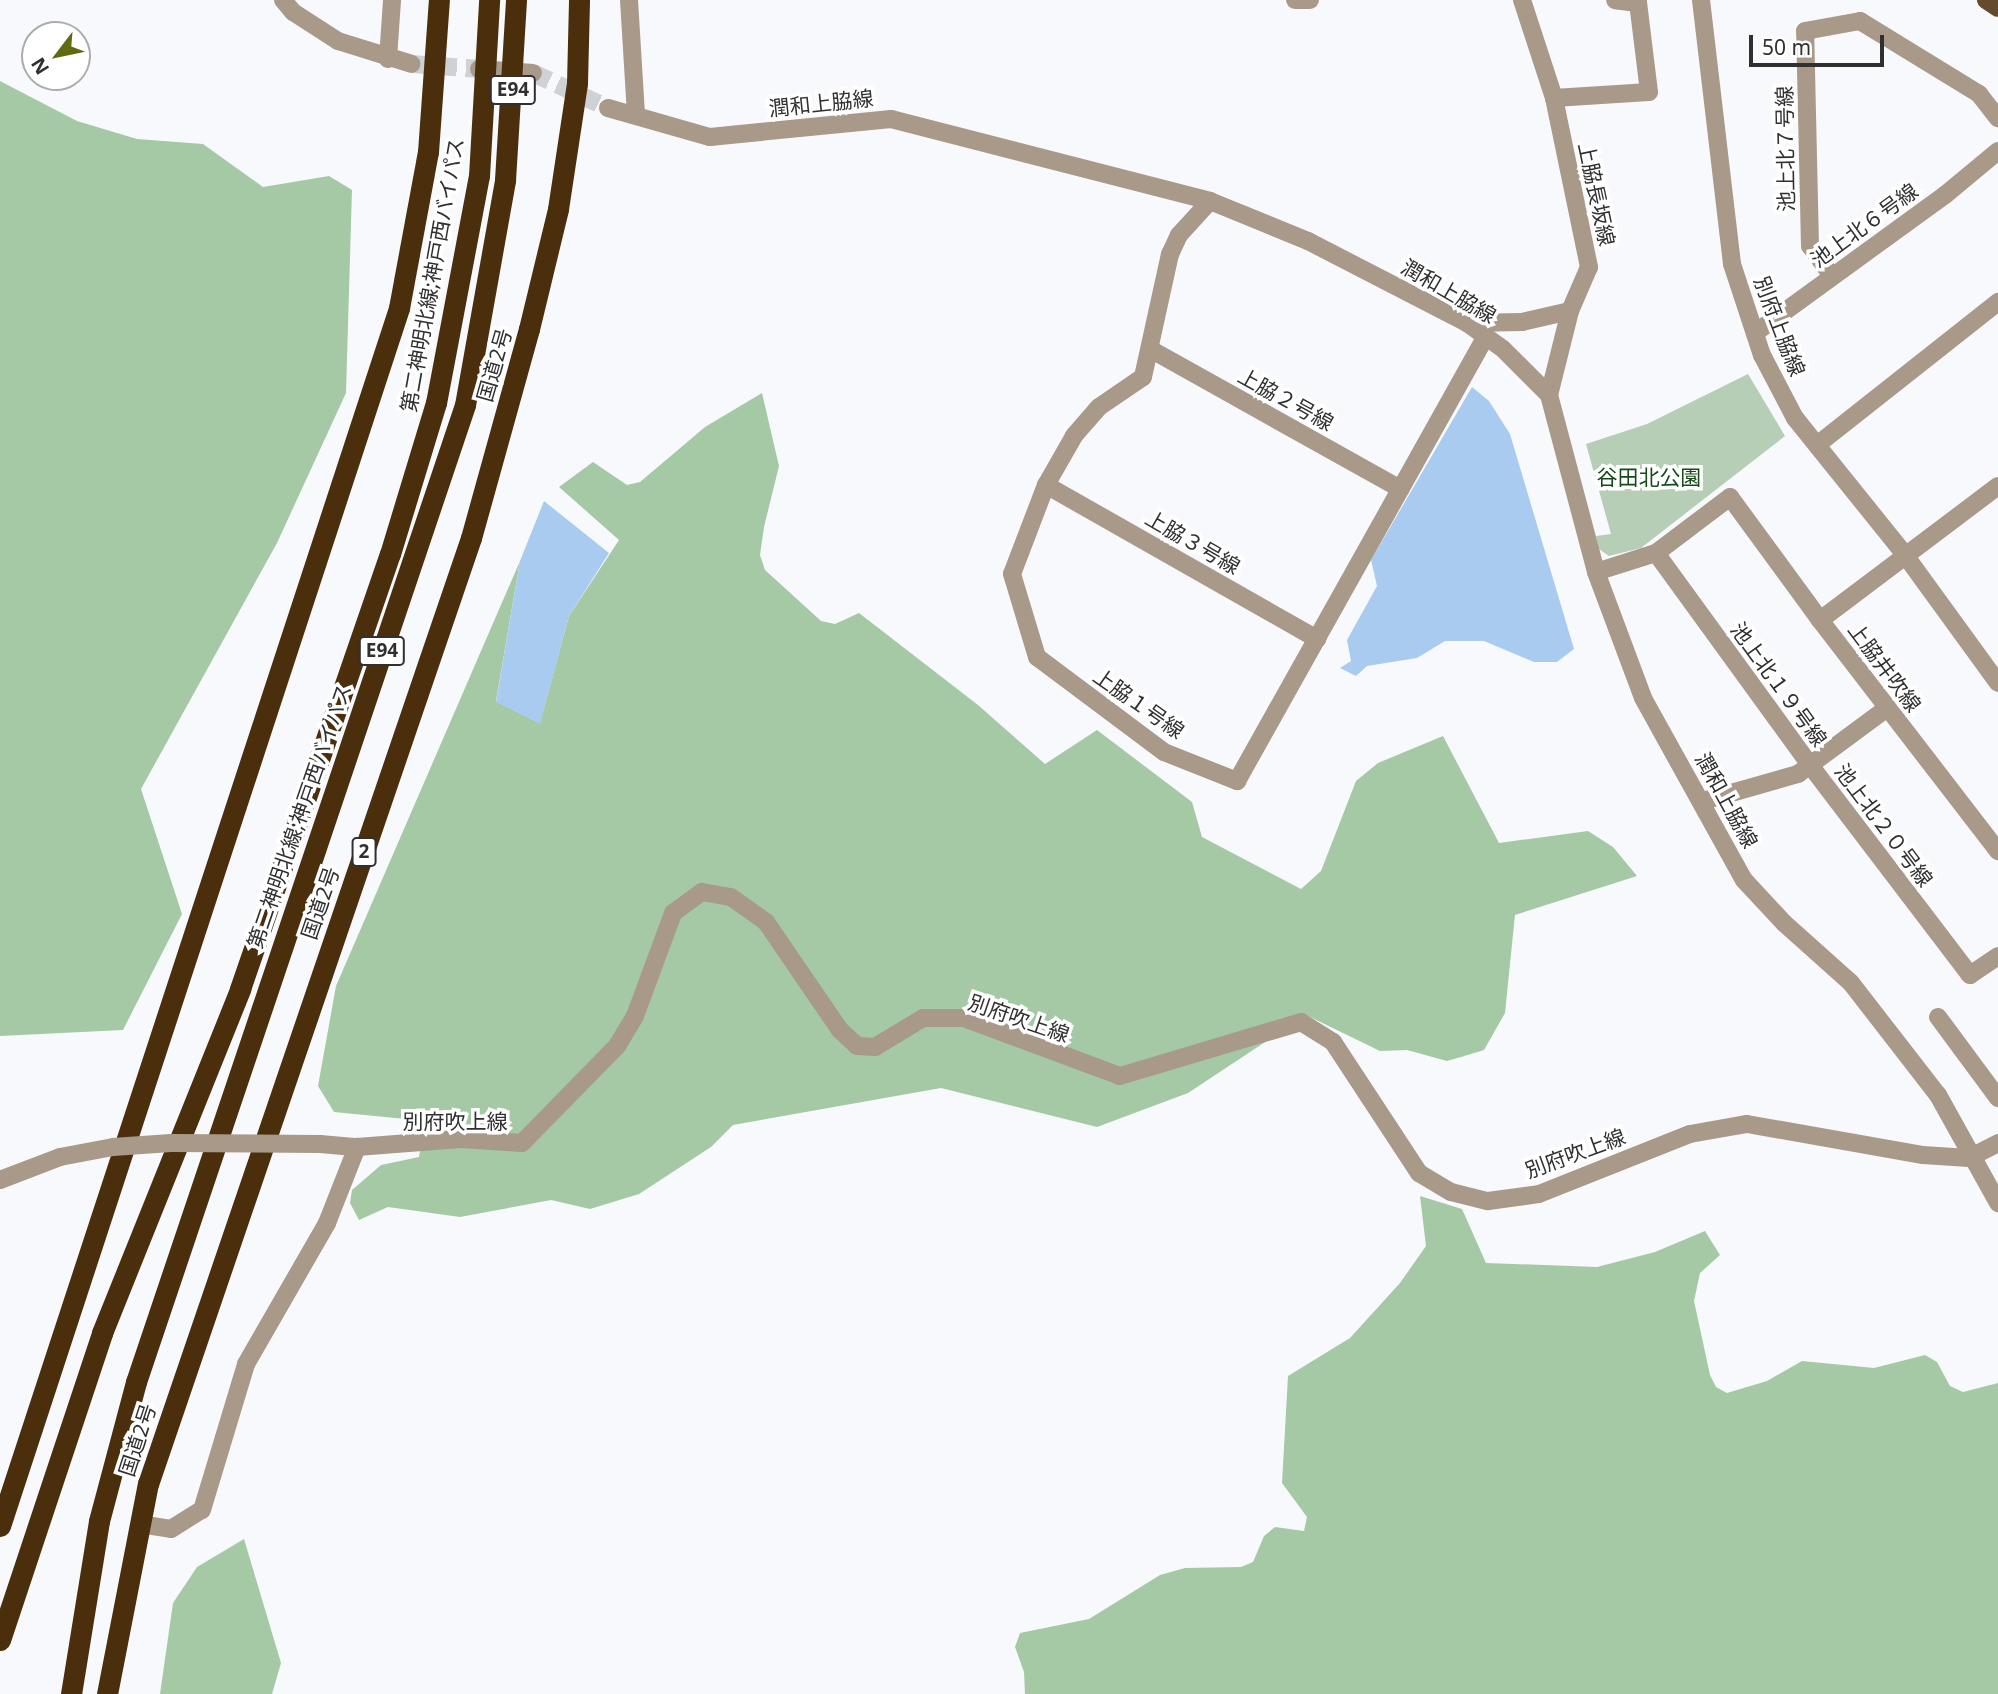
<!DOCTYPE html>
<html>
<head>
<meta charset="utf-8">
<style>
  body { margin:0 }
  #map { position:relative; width:1998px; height:1694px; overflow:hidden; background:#f8f9fd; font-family:"Noto Sans","Noto Sans JP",sans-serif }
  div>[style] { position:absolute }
  .green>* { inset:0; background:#b6ceb6 }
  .forest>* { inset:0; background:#a5c9a5 }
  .water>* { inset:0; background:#a9cbef }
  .minor-tunnel>* { height:18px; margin-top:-9px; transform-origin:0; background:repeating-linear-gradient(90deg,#d0d1d4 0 18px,transparent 0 27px) }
  .minor>* { height:18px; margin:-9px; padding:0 9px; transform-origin:9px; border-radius:9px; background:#a89989 }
  .major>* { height:18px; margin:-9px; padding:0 9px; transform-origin:9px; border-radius:9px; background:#644b2f }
  .highway>* { height:21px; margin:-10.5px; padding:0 10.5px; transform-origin:10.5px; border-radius:10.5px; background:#4b2f0d }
  .minor-bridge>* { height:18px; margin:-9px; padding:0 9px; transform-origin:9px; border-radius:9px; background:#a89989 }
  .highway-bridge>* { height:21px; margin:-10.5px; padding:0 10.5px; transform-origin:10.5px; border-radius:10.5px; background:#4b2f0d }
  span { translate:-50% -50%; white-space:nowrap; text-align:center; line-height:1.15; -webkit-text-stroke:7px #fff; paint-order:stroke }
  .shield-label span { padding:2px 5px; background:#fff; border:2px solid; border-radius:5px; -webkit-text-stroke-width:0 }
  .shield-label { font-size:19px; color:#303031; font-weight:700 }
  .street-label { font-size:21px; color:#303031 }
  .park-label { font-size:21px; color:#174a1b }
  .north { position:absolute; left:21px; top:21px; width:70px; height:70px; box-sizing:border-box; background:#fff; border:2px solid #acacad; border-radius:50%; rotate:238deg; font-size:19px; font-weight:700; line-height:28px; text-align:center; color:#303031 }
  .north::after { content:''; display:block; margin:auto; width:24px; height:32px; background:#606a0f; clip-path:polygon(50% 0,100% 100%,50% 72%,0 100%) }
  .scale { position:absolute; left:1749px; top:35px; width:135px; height:32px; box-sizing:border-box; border:4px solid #303031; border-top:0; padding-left:9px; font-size:21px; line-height:24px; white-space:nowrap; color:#303031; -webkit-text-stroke:5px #fff; paint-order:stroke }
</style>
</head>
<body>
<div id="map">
  <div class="green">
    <div style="clip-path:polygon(1748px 374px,1785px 436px,1641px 548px,1609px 556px,1599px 549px,1596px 536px,1611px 534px,1586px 444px,1647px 424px)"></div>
  </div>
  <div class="forest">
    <div style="clip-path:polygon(0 81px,77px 121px,137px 139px,203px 144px,263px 187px,329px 176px,352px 190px,346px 393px,277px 543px,141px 789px,182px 914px,123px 1030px,0 1036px)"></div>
    <div style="clip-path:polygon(762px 393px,779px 466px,764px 527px,760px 555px,765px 570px,821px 621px,835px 624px,859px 613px,978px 705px,1045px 764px,1097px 730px,1192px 802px,1202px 837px,1301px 889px,1321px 871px,1356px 781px,1378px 763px,1443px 736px,1499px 843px,1588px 831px,1613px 847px,1637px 876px,1515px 915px,1505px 1013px,1484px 1050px,1461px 1057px,1447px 1061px,1407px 1050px,1380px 1051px,1306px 1015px,1188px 1093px,1097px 1127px,941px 1088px,733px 1125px,711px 1147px,639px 1194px,590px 1209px,551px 1200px,460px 1217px,388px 1207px,359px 1220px,350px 1203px,352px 1190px,381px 1165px,419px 1157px,426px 1121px,334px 1112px,318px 1086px,336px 986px,520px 561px,496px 701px,540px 723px,569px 616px,619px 540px,559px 487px,593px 462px,627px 485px,640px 482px,705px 427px)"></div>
    <div style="clip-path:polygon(1420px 1196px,1462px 1209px,1486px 1263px,1597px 1267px,1655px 1252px,1705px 1231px,1720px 1255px,1700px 1273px,1694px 1301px,1710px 1375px,1716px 1387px,1727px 1393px,1767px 1381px,1802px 1361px,1874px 1368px,1925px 1355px,1937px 1362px,1950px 1386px,1963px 1392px,1998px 1383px,1998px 1694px,1025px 1694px,1024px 1672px,1015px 1647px,1020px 1633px,1089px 1619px,1160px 1575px,1185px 1568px,1241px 1567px,1253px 1562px,1264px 1536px,1275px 1527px,1304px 1531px,1307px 1517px,1282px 1483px,1288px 1376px,1350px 1338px,1400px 1283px,1426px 1246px)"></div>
    <div style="clip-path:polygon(244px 1539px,281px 1663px,272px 1694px,160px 1694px,173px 1603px,197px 1567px)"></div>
  </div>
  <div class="water">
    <div style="clip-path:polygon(1472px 387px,1489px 401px,1510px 434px,1574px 649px,1557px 662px,1534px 662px,1484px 641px,1445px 641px,1417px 658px,1367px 666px,1356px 676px,1340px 668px,1351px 661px,1347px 640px,1377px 586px,1371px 560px)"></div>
    <div style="clip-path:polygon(544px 501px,609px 553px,569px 616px,540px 724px,496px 702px,520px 561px)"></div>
  </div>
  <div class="minor-tunnel">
    <div style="left:412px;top:64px;width:67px;rotate:4.3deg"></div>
    <div style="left:533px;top:73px;width:83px;rotate:25deg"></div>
  </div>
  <div class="minor">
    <div style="left:283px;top:0;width:16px;rotate:50deg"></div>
    <div style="left:293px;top:12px;width:54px;rotate:32.8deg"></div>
    <div style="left:338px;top:41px;width:77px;rotate:17.3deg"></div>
    <div style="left:629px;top:0;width:115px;rotate:86.5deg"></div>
    <div style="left:1295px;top:0;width:15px"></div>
    <div style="left:1522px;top:0;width:103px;rotate:71.9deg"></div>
    <div style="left:1554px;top:98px;width:173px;rotate:78.3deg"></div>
    <div style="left:1589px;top:267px;width:48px;rotate:113.4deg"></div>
    <div style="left:1570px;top:311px;width:87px;rotate:104deg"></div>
    <div style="left:1701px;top:0;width:266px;rotate:83.3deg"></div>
    <div style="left:1732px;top:264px;width:96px;rotate:71.8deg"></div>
    <div style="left:1762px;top:355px;width:71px;rotate:62.4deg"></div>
    <div style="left:1795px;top:418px;width:176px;rotate:51.2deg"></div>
    <div style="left:1905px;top:555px;width:158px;rotate:54deg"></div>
    <div style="left:388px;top:59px;width:59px;rotate:-86.1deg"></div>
    <div style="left:479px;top:69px;width:54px;rotate:4.2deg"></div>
    <div style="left:1554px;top:98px;width:95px;rotate:-3.6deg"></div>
    <div style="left:1649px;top:92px;width:90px;rotate:-97deg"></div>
    <div style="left:1638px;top:3px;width:23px;rotate:-173deg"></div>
    <div style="left:608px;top:108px;width:106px;rotate:15.9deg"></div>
    <div style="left:710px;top:137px;width:182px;rotate:-5.7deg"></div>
    <div style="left:891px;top:119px;width:329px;rotate:14.4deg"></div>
    <div style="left:1210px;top:201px;width:106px;rotate:22.2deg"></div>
    <div style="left:1308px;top:241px;width:179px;rotate:27.3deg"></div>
    <div style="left:1467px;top:323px;width:44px;rotate:35.8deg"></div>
    <div style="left:1503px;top:349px;width:65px;rotate:45deg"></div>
    <div style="left:1549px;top:395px;width:183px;rotate:75.1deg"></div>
    <div style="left:1596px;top:572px;width:134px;rotate:69.5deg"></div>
    <div style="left:1643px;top:698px;width:208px;rotate:61deg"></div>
    <div style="left:1744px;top:880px;width:59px;rotate:47.1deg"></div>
    <div style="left:1784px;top:923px;width:90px;rotate:41.8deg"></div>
    <div style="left:1851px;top:983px;width:142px;rotate:52.2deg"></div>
    <div style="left:1938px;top:1095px;width:124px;rotate:60.9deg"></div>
    <div style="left:1210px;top:201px;width:46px;rotate:132.4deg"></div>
    <div style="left:1179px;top:235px;width:21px;rotate:115deg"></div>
    <div style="left:1170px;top:254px;width:126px;rotate:102.4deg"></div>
    <div style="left:1143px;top:377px;width:53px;rotate:145.7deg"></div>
    <div style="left:1099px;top:407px;width:38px;rotate:131deg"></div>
    <div style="left:1074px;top:436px;width:56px;rotate:119.7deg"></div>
    <div style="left:1046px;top:485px;width:95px;rotate:110.9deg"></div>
    <div style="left:1012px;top:574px;width:87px;rotate:73.2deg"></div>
    <div style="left:1037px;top:657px;width:159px;rotate:36.8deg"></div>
    <div style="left:1164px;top:752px;width:79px;rotate:21.7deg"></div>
    <div style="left:1237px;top:781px;width:508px;rotate:-60.76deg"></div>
    <div style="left:1832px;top:276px;width:37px;rotate:-126deg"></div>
    <div style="left:1810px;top:246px;width:215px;rotate:-91.3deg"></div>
    <div style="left:1805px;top:31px;width:56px;rotate:-10.3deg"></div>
    <div style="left:1860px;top:21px;width:140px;rotate:31.5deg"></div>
    <div style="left:1979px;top:94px;width:31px;rotate:52deg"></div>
    <div style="left:1467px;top:323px;width:55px;rotate:-1deg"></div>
    <div style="left:1522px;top:322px;width:49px;rotate:-12.9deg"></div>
    <div style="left:1755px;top:333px;width:235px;rotate:-36deg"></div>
    <div style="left:1945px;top:195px;width:69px;rotate:-39.7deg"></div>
    <div style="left:1150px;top:349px;width:287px;rotate:29.2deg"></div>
    <div style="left:1817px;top:445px;width:231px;rotate:-38.3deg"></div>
    <div style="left:1046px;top:485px;width:312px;rotate:29.6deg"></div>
    <div style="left:1998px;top:486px;width:223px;rotate:143deg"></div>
    <div style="left:1820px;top:620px;width:292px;rotate:52.4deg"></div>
    <div style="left:1656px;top:553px;width:262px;rotate:54deg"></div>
    <div style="left:1810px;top:765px;width:96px;rotate:-36.5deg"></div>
    <div style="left:1596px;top:572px;width:63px;rotate:-17.6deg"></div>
    <div style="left:1656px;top:553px;width:93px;rotate:-37.1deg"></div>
    <div style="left:1730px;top:497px;width:152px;rotate:53.8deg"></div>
    <div style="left:1703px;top:801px;width:99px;rotate:-15.9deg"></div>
    <div style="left:1798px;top:774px;width:15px;rotate:-37deg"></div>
    <div style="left:1810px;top:765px;width:264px;rotate:52.7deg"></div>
    <div style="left:1970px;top:975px;width:34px;rotate:-34deg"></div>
    <div style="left:1938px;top:1017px;width:101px;rotate:53.5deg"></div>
    <div style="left:320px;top:1144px;width:37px;rotate:5deg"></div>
    <div style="left:357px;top:1147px;width:104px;rotate:-4.4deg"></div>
    <div style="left:461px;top:1139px;width:61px;rotate:3.8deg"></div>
    <div style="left:522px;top:1143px;width:136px;rotate:-45.6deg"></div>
    <div style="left:617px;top:1046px;width:35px;rotate:-59deg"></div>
    <div style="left:635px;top:1016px;width:110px;rotate:-69.7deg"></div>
    <div style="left:673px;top:913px;width:36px;rotate:-36deg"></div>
    <div style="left:702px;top:892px;width:29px;rotate:10deg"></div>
    <div style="left:731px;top:897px;width:43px;rotate:35.5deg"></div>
    <div style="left:766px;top:922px;width:131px;rotate:55.6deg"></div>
    <div style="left:840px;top:1030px;width:23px;rotate:43deg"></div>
    <div style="left:857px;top:1046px;width:18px;rotate:3deg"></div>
    <div style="left:875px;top:1047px;width:56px;rotate:-31.1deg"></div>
    <div style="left:923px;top:1018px;width:41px"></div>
    <div style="left:964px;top:1018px;width:166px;rotate:20.4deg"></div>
    <div style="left:1120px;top:1076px;width:189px;rotate:-16.6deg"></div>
    <div style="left:1301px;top:1022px;width:38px;rotate:32deg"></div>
    <div style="left:1333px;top:1042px;width:157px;rotate:56.7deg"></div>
    <div style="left:1419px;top:1173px;width:37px;rotate:31deg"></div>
    <div style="left:1451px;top:1192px;width:38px;rotate:14deg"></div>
    <div style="left:1488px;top:1201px;width:51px;rotate:-7.8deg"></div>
    <div style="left:1539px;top:1194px;width:162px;rotate:-21.7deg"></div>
    <div style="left:1690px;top:1134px;width:58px;rotate:-10deg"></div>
    <div style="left:1747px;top:1124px;width:179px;rotate:10deg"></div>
    <div style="left:1923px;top:1155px;width:46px;rotate:3.7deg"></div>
    <div style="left:1969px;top:1158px;width:33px;rotate:-27deg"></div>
    <div style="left:0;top:1180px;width:64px;rotate:-21deg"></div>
    <div style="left:140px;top:1524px;width:31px;rotate:9deg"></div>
    <div style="left:171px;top:1529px;width:36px;rotate:-32deg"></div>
    <div style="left:202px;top:1510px;width:152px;rotate:-73.2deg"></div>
    <div style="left:246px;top:1364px;width:163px;rotate:-60.1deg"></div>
    <div style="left:327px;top:1223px;width:82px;rotate:-68.5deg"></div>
  </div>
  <div class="major">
    <div style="left:1986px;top:0;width:14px;rotate:34deg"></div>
  </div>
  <div class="highway">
    <div style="left:0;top:1526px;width:1282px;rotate:-71.86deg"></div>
    <div style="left:399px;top:308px;width:159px;rotate:-79.5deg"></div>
    <div style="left:428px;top:152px;width:152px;rotate:-85.9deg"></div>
    <div style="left:0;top:1640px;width:324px;rotate:-71.6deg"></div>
    <div style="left:102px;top:1333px;width:371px;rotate:-68.1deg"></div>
    <div style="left:240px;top:989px;width:460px;rotate:-71deg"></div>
    <div style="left:390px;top:554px;width:158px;rotate:-73.1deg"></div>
    <div style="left:436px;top:403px;width:231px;rotate:-79.3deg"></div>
    <div style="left:71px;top:1694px;width:175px;rotate:-80.8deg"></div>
    <div style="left:99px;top:1521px;width:144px;rotate:-75.1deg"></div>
    <div style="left:136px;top:1382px;width:1031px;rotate:-71.39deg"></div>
    <div style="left:465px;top:405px;width:229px;rotate:-79.9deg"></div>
    <div style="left:107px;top:1694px;width:214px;rotate:-79deg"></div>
    <div style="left:148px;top:1484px;width:1000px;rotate:-71.15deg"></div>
    <div style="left:471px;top:538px;width:217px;rotate:-74.5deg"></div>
    <div style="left:529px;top:329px;width:123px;rotate:-76.4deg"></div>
    <div style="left:558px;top:209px;width:127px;rotate:-81.4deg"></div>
    <div style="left:577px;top:83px;width:83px;rotate:-88.6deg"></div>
  </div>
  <div class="minor-bridge">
    <div style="left:60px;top:1157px;width:54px;rotate:-10.7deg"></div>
    <div style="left:113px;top:1147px;width:58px;rotate:-3.9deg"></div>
    <div style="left:171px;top:1143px;width:149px;rotate:0.4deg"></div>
  </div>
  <div class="highway-bridge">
    <div style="left:479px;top:176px;width:176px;rotate:-86.7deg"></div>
    <div style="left:505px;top:180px;width:180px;rotate:-86.5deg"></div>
  </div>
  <div class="shield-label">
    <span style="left:513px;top:90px">E94</span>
    <span style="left:382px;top:651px">E94</span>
    <span style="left:364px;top:852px">2</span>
  </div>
  <div class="street-label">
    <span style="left:821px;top:103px;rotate:-6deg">潤和上脇線</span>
    <span style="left:1785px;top:149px;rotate:-91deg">池上北７号線</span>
    <span style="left:1597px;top:194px;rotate:78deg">上脇長坂線</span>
    <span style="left:1864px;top:225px;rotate:-36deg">池上北６号線</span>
    <span style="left:432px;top:275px;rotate:-80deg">第二神明北線;神戸西バイパス</span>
    <span style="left:1449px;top:291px;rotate:30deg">潤和上脇線</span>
    <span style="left:1780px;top:326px;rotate:69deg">別府上脇線</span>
    <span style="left:494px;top:365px;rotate:-74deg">国道2号</span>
    <span style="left:1286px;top:399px;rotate:29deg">上脇２号線</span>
    <span style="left:1193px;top:542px;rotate:30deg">上脇３号線</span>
    <span style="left:1885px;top:667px;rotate:53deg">上脇井吹線</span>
    <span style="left:1779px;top:684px;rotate:54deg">池上北１９号線</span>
    <span style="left:1139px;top:703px;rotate:35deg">上脇１号線</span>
    <span style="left:1727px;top:800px;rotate:61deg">潤和上脇線</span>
    <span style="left:299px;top:816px;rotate:-71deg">第二神明北線;神戸西バイパス</span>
    <span style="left:1884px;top:825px;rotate:53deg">池上北２０号線</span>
    <span style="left:320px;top:903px;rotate:-71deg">国道2号</span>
    <span style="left:1019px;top:1018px;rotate:19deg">別府吹上線</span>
    <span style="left:455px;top:1121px">別府吹上線</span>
    <span style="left:1575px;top:1153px;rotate:-20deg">別府吹上線</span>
    <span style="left:137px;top:1440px;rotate:-72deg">国道2号</span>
  </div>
  <div class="park-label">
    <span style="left:1649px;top:477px">谷田北公園</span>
  </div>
  <div class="north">N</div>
  <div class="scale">50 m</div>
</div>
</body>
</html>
